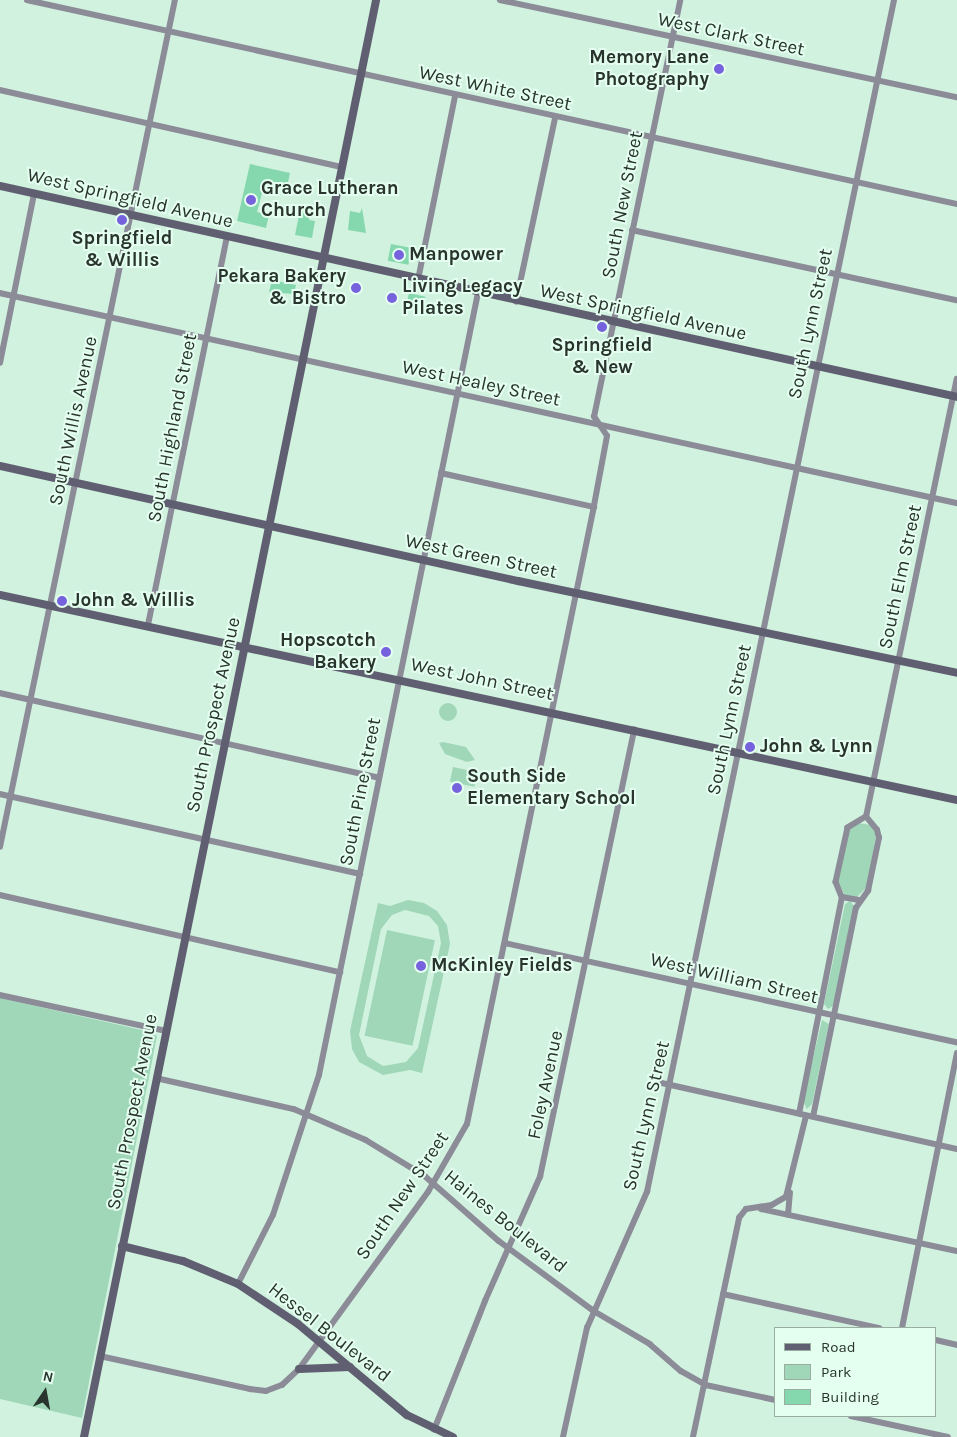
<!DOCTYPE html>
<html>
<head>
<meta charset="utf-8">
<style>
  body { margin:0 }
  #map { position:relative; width:957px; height:1437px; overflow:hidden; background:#d2f2e0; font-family:Karla,sans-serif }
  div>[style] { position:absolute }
  .green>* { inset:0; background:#9fd7b8; transform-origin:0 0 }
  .round { border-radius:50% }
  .building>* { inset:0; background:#85d8ad; transform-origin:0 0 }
  .street>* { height:5.5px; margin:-2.75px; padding:0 2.75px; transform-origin:2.75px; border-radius:2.75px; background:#8c8b98 }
  .secondary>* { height:8px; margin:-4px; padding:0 4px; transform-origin:4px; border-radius:4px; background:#605f71 }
  .dots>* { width:14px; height:14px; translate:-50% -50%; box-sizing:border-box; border:2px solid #e4feef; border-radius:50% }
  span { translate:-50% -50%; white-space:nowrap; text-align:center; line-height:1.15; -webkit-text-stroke:4px #e4feef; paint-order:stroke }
  .street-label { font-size:19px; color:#28342d }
  .poi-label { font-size:19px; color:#28342d; font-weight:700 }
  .right { translate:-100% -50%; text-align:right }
  .left { translate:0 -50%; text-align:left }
  .legend { position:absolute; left:774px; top:1327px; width:162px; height:90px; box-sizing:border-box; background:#e4feef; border:1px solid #99ada1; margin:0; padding:6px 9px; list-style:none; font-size:15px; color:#28342d }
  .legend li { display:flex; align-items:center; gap:10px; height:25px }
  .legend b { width:25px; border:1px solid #99ada1 }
  .north { position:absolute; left:20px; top:1367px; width:50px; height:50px; -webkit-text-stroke:4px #e4feef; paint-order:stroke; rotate:12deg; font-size:14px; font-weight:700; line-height:20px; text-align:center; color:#28342d }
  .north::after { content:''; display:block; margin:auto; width:18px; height:22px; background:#28342d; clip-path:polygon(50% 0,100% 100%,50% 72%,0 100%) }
</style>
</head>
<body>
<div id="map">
  <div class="green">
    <div class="round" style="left:439px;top:703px;width:18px;height:18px"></div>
    <div style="clip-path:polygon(443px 742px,466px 747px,475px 760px,467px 762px,445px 754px,439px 743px)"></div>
    <div style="left:453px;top:767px;width:25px;height:15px;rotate:12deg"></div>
    <div style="clip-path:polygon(858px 823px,871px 825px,876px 835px,867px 887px,857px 897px,845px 895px,838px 882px,849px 829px)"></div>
    <div style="clip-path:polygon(evenodd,408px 900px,424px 903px,437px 911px,447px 925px,450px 944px,422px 1073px,410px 1070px,383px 1075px,359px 1062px,352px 1049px,350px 1031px,378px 903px,390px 906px,408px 900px,405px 910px,429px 916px,438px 926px,441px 943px,418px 1048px,406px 1062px,383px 1066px,367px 1056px,359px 1035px,381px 929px,392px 915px,405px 910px)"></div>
    <div style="clip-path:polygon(850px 901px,854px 906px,833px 1006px,828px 1009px,824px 1004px,845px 904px)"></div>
    <div style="left:387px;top:930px;width:49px;height:108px;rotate:12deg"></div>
    <div style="clip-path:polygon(0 998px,151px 1032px,157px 1036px,82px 1418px,0 1399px)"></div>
    <div style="clip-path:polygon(822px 1020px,829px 1024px,812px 1104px,807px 1109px,803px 1101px)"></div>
  </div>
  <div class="building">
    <div style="clip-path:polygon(250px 164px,290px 173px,287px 187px,265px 182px,257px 212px,269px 215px,266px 228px,237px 221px)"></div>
    <div style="clip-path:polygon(362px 208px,366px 233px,348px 230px,350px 211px,360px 213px)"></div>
    <div style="clip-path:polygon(300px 210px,310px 212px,309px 220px,315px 221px,312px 238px,295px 235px)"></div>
    <div style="left:391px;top:244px;width:21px;height:17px;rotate:11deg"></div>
    <div style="clip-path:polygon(272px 280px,296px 285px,294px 294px,269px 292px)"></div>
    <div style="left:409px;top:293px;width:17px;height:11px;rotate:13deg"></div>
  </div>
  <div class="street">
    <div style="left:27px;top:0;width:952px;rotate:12.37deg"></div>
    <div style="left:500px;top:0;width:467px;rotate:12deg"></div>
    <div style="left:0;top:90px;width:351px;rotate:12.7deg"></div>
    <div style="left:632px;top:230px;width:332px;rotate:12.2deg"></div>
    <div style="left:418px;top:280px;width:188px;rotate:-78.6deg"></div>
    <div style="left:0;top:293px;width:980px;rotate:12.38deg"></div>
    <div style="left:516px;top:302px;width:188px;rotate:-78deg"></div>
    <div style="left:0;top:363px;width:172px;rotate:-78.6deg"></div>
    <div style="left:441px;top:473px;width:157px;rotate:12.5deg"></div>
    <div style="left:148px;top:625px;width:396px;rotate:-78.5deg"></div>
    <div style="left:0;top:693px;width:388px;rotate:12.6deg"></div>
    <div style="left:0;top:794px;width:369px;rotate:12.5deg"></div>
    <div style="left:866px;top:817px;width:447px;rotate:-78.3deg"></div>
    <div style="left:0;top:847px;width:865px;rotate:-78.33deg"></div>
    <div style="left:0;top:895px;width:349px;rotate:12.8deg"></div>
    <div style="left:505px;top:943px;width:463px;rotate:12.4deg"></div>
    <div style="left:0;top:995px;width:170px;rotate:12.2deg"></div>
    <div style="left:156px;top:1078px;width:141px;rotate:12.7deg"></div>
    <div style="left:294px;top:1109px;width:78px;rotate:23.3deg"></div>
    <div style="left:366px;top:1140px;width:69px;rotate:31.4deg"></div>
    <div style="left:425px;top:1176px;width:98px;rotate:41.3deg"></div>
    <div style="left:499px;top:1241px;width:118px;rotate:36.4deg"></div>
    <div style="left:594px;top:1311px;width:65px;rotate:30.5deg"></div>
    <div style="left:650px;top:1344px;width:41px;rotate:41.1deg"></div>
    <div style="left:681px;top:1371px;width:29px;rotate:29deg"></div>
    <div style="left:706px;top:1385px;width:72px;rotate:12.1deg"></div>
    <div style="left:662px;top:1083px;width:302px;rotate:12.6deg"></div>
    <div style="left:799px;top:1114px;width:221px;rotate:-78.8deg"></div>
    <div style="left:813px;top:1117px;width:213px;rotate:-78.4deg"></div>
    <div style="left:856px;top:908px;width:21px;rotate:-55deg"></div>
    <div style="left:868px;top:891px;width:54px;rotate:-78.3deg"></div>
    <div style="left:879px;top:838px;width:8px;rotate:-104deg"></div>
    <div style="left:877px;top:830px;width:17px;rotate:-130deg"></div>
    <div style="left:866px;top:817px;width:21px;rotate:149deg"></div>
    <div style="left:848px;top:828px;width:55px;rotate:102.5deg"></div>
    <div style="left:836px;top:882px;width:16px;rotate:68deg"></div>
    <div style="left:842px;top:897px;width:17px;rotate:10deg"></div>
    <div style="left:761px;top:1209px;width:200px;rotate:12.1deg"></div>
    <div style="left:788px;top:1215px;width:22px;rotate:-85deg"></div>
    <div style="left:238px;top:1284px;width:77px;rotate:-63.1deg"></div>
    <div style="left:273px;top:1215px;width:147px;rotate:-71.8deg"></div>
    <div style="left:319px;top:1075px;width:798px;rotate:-78.51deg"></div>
    <div style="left:723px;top:1294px;width:160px;rotate:12.3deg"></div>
    <div style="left:902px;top:1328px;width:280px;rotate:-78.7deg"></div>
    <div style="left:936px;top:1340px;width:22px;rotate:13deg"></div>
    <div style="left:100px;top:1356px;width:154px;rotate:12.4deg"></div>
    <div style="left:250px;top:1389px;width:16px;rotate:7deg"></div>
    <div style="left:266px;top:1391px;width:17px;rotate:-21deg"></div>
    <div style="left:282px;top:1385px;width:23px;rotate:-43deg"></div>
    <div style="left:299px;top:1369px;width:219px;rotate:-53.9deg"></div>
    <div style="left:428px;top:1192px;width:78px;rotate:-60.2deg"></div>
    <div style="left:467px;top:1124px;width:626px;rotate:-78.38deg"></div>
    <div style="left:593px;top:511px;width:76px;rotate:-79.4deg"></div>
    <div style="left:607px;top:436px;width:23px;rotate:-124deg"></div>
    <div style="left:594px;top:417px;width:426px;rotate:-78.3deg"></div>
    <div style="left:851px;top:1416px;width:99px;rotate:12.2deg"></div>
    <div style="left:434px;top:1430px;width:139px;rotate:-68.4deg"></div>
    <div style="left:485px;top:1301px;width:136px;rotate:-66.1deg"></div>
    <div style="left:540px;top:1177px;width:457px;rotate:-78.1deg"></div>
    <div style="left:563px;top:1437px;width:112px;rotate:-77.6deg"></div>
    <div style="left:587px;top:1328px;width:149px;rotate:-66.2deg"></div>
    <div style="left:647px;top:1192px;width:1217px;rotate:-78.29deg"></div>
    <div style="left:693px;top:1437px;width:224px;rotate:-78.1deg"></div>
    <div style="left:739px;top:1218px;width:11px;rotate:-52deg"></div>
    <div style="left:746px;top:1209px;width:26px;rotate:-9deg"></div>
    <div style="left:772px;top:1205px;width:16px;rotate:-30deg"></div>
    <div style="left:786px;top:1197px;width:83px;rotate:-76.1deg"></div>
  </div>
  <div class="secondary">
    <div style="left:0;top:186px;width:980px;rotate:12.43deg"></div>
    <div style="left:0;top:466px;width:531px;rotate:12.52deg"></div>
    <div style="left:518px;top:581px;width:449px;rotate:11.8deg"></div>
    <div style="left:0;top:595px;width:979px;rotate:12.09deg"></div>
    <div style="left:122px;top:1246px;width:63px;rotate:13.8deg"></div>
    <div style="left:183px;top:1261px;width:60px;rotate:22.7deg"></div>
    <div style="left:238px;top:1284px;width:72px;rotate:33.7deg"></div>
    <div style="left:298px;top:1324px;width:142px;rotate:39.9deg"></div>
    <div style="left:407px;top:1415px;width:51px;rotate:25.6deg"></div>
    <div style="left:299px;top:1369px;width:51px;rotate:-2.2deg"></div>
    <div style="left:84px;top:1437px;width:1466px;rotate:-78.51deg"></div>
  </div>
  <div class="dots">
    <div style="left:719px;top:69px;background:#7762dd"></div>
    <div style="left:251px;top:200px;background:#7762dd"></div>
    <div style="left:122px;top:220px;background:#7762dd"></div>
    <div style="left:399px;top:255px;background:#7762dd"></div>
    <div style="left:356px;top:288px;background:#7762dd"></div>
    <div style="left:392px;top:298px;background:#7762dd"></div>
    <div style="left:602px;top:327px;background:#7762dd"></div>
    <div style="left:62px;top:601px;background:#7762dd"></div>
    <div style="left:386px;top:652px;background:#7762dd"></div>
    <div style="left:750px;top:747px;background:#7762dd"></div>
    <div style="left:457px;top:788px;background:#7762dd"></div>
    <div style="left:421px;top:966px;background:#7762dd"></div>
  </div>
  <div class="street-label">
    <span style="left:731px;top:35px;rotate:12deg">West Clark Street</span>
    <span style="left:495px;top:89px;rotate:12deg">West White Street</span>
    <span style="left:130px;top:199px;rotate:13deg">West Springfield Avenue</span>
    <span style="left:623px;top:205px;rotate:-79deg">South New Street</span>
    <span style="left:643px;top:313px;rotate:12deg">West Springfield Avenue</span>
    <span style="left:811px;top:324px;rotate:-78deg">South Lynn Street</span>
    <span style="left:481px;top:384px;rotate:12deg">West Healey Street</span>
    <span style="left:74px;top:421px;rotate:-78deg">South Willis Avenue</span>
    <span style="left:173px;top:428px;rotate:-79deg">South Highland Street</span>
    <span style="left:481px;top:557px;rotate:12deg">West Green Street</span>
    <span style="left:901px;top:577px;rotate:-78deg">South Elm Street</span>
    <span style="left:482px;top:680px;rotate:12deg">West John Street</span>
    <span style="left:214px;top:715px;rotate:-78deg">South Prospect Avenue</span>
    <span style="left:730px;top:720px;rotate:-78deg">South Lynn Street</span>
    <span style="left:361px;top:792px;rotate:-79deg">South Pine Street</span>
    <span style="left:734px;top:979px;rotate:13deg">West William Street</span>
    <span style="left:546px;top:1085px;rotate:-78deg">Foley Avenue</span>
    <span style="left:133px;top:1112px;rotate:-79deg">South Prospect Avenue</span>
    <span style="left:647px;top:1116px;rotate:-77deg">South Lynn Street</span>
    <span style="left:403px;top:1196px;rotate:-56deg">South New Street</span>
    <span style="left:505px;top:1222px;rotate:39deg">Haines Boulevard</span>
    <span style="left:329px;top:1333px;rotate:38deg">Hessel Boulevard</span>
  </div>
  <div class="poi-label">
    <span class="right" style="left:709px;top:69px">Memory Lane<br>Photography</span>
    <span class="left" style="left:261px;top:200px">Grace Lutheran<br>Church</span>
    <span style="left:122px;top:250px">Springfield<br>&amp; Willis</span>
    <span class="left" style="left:409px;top:255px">Manpower</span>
    <span class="right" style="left:346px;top:288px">Pekara Bakery<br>&amp; Bistro</span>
    <span class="left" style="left:402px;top:298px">Living Legacy<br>Pilates</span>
    <span style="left:602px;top:357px">Springfield<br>&amp; New</span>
    <span class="left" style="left:72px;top:601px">John &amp; Willis</span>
    <span class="right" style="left:376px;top:652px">Hopscotch<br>Bakery</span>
    <span class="left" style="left:760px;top:747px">John &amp; Lynn</span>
    <span class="left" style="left:467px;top:788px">South Side<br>Elementary School</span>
    <span class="left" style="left:431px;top:966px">McKinley Fields</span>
  </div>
  <ul class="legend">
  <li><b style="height:6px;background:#605f71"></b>Road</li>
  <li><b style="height:14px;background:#9fd7b8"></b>Park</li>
  <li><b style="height:14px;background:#85d8ad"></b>Building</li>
  </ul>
  <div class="north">N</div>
</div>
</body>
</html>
